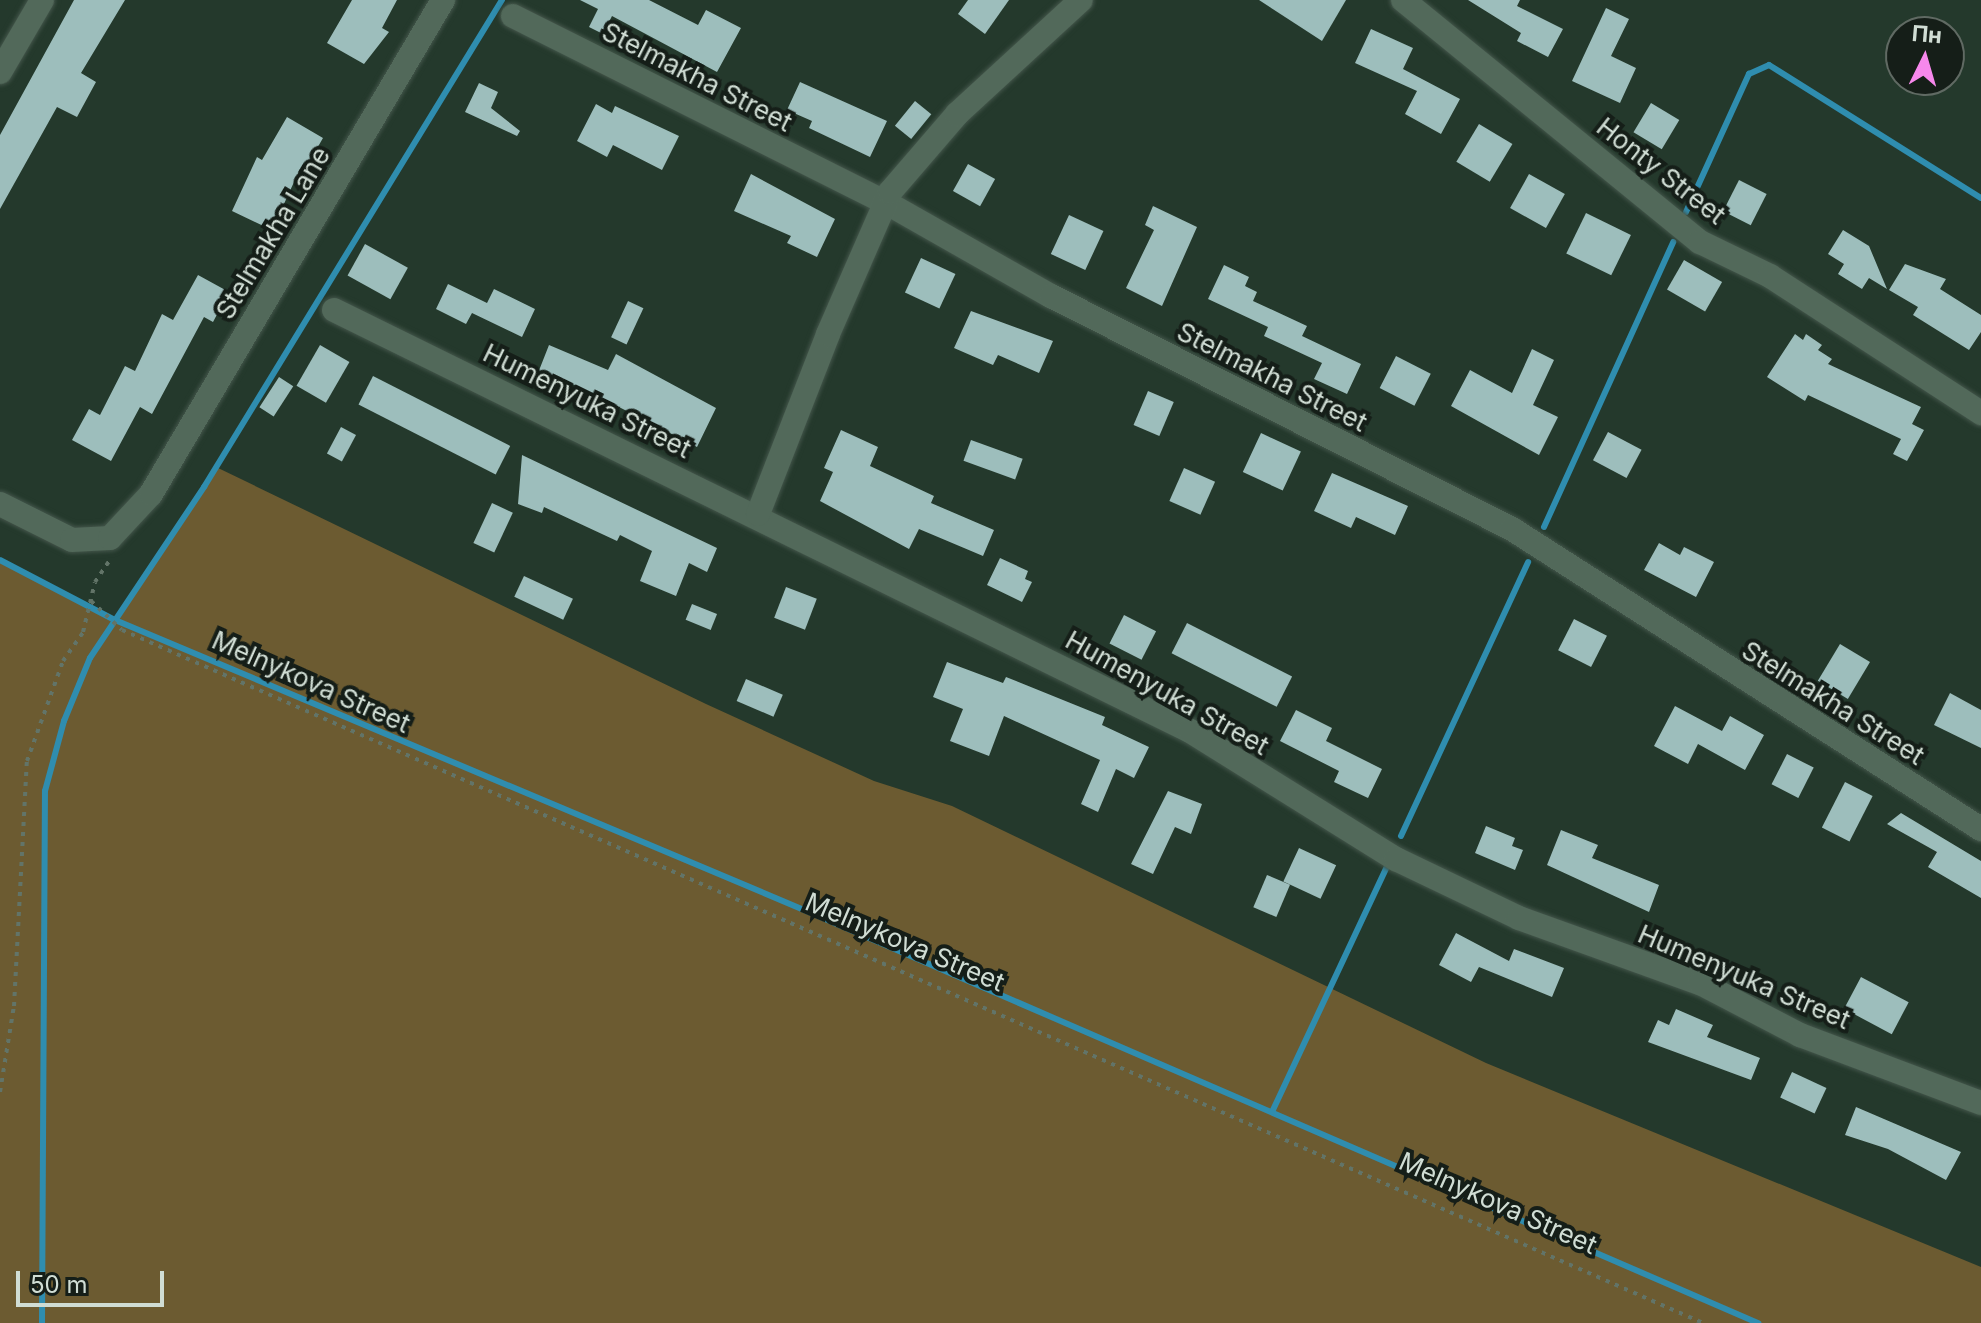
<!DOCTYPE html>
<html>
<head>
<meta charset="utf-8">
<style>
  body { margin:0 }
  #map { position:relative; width:1981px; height:1323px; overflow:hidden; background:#24392c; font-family:Inter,sans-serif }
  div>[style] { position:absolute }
  .green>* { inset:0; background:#6c5b31 }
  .stream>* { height:6px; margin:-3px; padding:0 3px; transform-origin:3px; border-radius:3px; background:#2f8daf }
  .building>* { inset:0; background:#9dbebc; transform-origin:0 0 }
  .path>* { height:4px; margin-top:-2px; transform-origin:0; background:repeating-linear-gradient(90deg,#627468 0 4px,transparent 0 10px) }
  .roads { filter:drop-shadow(0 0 2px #43554a) drop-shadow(0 0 2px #43554a) }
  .minor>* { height:24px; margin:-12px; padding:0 12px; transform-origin:12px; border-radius:12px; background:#52695a }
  span { translate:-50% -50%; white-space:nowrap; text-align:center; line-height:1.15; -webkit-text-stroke:8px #151e18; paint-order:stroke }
  .street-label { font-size:26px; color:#d0ddd4 }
  .north { position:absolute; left:1885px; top:16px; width:80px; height:80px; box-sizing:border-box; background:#151e18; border:2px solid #606a63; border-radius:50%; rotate:5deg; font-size:22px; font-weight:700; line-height:32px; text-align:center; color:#d0ddd4 }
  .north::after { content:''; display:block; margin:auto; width:28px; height:36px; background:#f788ec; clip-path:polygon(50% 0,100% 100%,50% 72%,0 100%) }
  .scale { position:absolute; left:16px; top:1271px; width:148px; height:36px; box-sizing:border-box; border:4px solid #d0ddd4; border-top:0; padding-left:10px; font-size:24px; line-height:28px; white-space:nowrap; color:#d0ddd4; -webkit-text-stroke:6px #151e18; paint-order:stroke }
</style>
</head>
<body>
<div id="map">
  <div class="green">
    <div style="clip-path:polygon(216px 467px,706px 704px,874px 781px,952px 806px,1486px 1063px,1981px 1267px,1981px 1323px,0 1323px,0 560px,116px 620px)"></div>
  </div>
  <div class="stream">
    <div style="left:1686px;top:212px;width:152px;rotate:-65.5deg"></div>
    <div style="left:1749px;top:74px;width:22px;rotate:-24deg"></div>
    <div style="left:1769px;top:65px;width:250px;rotate:32.1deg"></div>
    <div style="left:1544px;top:527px;width:313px;rotate:-65.6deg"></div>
    <div style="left:0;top:560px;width:130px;rotate:27.6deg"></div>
    <div style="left:115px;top:620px;width:761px;rotate:22.82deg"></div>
    <div style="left:816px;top:915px;width:1027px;rotate:23.42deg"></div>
    <div style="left:1401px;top:836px;width:302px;rotate:-65.1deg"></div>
    <div style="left:1272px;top:1112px;width:274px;rotate:-64.9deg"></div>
    <div style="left:42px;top:1323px;width:532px;rotate:-89.68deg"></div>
    <div style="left:45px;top:791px;width:73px;rotate:-74.8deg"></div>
    <div style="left:64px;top:721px;width:68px;rotate:-67.6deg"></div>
    <div style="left:90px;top:658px;width:206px;rotate:-56.3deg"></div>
    <div style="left:204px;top:487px;width:571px;rotate:-58.54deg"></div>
  </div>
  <div class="building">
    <div style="clip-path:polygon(74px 0,125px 0,81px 73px,96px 82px,77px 117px,57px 107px,0 209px,0 135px)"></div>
    <div style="clip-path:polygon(352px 0,397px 0,382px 28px,389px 32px,364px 64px,327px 43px)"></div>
    <div style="clip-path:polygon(580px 0,649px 0,698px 25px,706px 10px,741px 28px,717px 72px,612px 16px,603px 34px,589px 27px,598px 9px)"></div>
    <div style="clip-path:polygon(968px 0,1009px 0,985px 34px,958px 14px)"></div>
    <div style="clip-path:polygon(1259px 0,1346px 0,1322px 41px)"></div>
    <div style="clip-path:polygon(1468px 0,1520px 0,1517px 6px,1563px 29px,1548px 57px,1517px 41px,1521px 33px)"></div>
    <div style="clip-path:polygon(1606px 8px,1629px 19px,1611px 56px,1636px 68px,1620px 103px,1572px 81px)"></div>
    <div style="clip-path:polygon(1371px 29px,1413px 48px,1403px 69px,1460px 99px,1441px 134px,1405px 114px,1417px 91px,1355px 63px)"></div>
    <div style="clip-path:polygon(800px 82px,887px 121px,870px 157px,809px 128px,812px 121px,787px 110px)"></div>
    <div style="clip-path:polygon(479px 83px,498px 92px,491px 108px,520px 131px,517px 136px,465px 112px)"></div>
    <div style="left:915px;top:101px;width:21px;height:32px;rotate:39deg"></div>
    <div style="left:1651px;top:103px;width:33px;height:34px;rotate:31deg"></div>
    <div style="clip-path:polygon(596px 104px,612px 113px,615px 106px,679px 136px,662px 170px,613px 145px,607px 157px,577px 141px)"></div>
    <div style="clip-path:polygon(287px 117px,323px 138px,304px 171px,300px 169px,272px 230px,232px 211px,257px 157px,262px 160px)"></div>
    <div style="left:1479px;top:124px;width:39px;height:44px;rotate:31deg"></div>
    <div style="left:968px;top:164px;width:31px;height:31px;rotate:29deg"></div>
    <div style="clip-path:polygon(751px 174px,835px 219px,817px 257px,787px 243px,791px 236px,734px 211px)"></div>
    <div style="left:1529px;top:174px;width:41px;height:39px;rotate:29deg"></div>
    <div style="left:1739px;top:180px;width:31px;height:35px;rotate:27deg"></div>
    <div style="clip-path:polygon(1153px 206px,1197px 227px,1162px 306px,1126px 288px,1154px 230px,1145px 225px)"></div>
    <div style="left:1586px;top:213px;width:50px;height:45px;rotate:26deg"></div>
    <div style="left:1069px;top:215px;width:38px;height:43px;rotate:25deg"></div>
    <div style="clip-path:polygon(1843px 230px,1869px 246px,1887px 289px,1869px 278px,1862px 289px,1838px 274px,1844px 264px,1828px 254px)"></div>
    <div style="left:365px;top:244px;width:49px;height:36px;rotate:29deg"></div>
    <div style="left:921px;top:258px;width:38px;height:38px;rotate:25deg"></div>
    <div style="left:1684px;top:260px;width:44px;height:34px;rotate:30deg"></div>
    <div style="clip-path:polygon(1905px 264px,1946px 279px,1940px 289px,1981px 315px,1981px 332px,1969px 350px,1913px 315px,1918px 307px,1889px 290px)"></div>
    <div style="clip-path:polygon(1224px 265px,1249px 277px,1245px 286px,1257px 292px,1253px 301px,1307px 326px,1302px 336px,1361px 364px,1347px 394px,1314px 379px,1322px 363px,1264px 336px,1268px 327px,1208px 299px)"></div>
    <div style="clip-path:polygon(198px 275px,229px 292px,213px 322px,204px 317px,152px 414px,140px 407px,111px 461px,72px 440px,89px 409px,100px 415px,125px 366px,135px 371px,162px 314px,173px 320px)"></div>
    <div style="clip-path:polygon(448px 284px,487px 303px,494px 289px,535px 309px,522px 337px,472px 313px,466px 324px,436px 309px)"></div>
    <div style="left:628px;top:301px;width:17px;height:40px;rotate:25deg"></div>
    <div style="clip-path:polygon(971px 311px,1053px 341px,1039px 373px,998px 355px,993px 365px,954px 348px)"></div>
    <div style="clip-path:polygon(1795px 334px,1803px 340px,1806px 334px,1822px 345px,1818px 350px,1832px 359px,1828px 364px,1921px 407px,1912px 424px,1924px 430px,1907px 461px,1893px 454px,1901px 439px,1808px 395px,1805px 401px,1767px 377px)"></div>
    <div style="left:320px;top:345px;width:34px;height:47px;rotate:30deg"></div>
    <div style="clip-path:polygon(549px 345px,608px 370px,616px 354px,716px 408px,697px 447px,578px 386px,538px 373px)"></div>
    <div style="clip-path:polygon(1532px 349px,1554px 360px,1533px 405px,1558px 417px,1539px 455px,1451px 406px,1470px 370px,1512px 393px)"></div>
    <div style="left:1396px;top:356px;width:39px;height:36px;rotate:27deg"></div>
    <div style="left:373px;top:376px;width:154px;height:32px;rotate:27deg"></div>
    <div style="left:279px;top:377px;width:17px;height:36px;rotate:33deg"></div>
    <div style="left:1148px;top:391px;width:28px;height:37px;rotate:23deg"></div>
    <div style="left:341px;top:427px;width:17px;height:30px;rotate:28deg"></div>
    <div style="clip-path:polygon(841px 430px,878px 447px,870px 466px,934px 496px,931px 503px,994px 530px,983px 556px,919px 529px,909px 549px,820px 501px,833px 472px,824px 468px)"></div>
    <div style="left:1608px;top:432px;width:38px;height:32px;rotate:28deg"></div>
    <div style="left:1261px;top:433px;width:44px;height:43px;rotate:25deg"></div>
    <div style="left:971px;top:440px;width:55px;height:22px;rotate:20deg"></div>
    <div style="clip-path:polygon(522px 455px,717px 548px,707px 572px,689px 563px,676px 596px,640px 581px,652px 551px,620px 535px,617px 541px,544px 507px,542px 513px,518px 504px)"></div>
    <div style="left:1184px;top:468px;width:34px;height:36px;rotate:24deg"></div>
    <div style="clip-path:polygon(1332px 473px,1408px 506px,1395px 535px,1356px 517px,1351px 528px,1314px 511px)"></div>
    <div style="left:492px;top:503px;width:23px;height:44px;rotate:25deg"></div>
    <div style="clip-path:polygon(1659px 543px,1680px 555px,1684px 547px,1714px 562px,1696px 597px,1644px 570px)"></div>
    <div style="clip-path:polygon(1000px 558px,1028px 571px,1025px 579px,1032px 582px,1022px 602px,987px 585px)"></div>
    <div style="left:524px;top:576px;width:54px;height:23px;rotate:25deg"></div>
    <div style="left:786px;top:587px;width:33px;height:33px;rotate:21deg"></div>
    <div style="left:692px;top:604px;width:27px;height:17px;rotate:22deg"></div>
    <div style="left:1124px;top:615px;width:36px;height:32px;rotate:27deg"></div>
    <div style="left:1574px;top:619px;width:37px;height:35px;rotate:27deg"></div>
    <div style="left:1187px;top:623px;width:118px;height:34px;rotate:27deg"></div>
    <div style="left:1840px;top:644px;width:35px;height:43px;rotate:31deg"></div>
    <div style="clip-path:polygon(947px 662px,1003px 683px,1006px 677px,1105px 717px,1102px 725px,1149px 747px,1134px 778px,1116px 769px,1098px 812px,1081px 804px,1100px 760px,1004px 716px,989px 756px,950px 741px,963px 709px,933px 697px)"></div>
    <div style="left:746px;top:679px;width:40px;height:24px;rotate:23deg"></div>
    <div style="clip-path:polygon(1950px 693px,1981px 710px,1981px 748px,1934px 725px)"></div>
    <div style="clip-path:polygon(1675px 706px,1722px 731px,1730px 716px,1764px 735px,1745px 770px,1698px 744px,1688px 764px,1654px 746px)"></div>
    <div style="clip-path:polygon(1296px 710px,1332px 728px,1326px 741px,1382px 769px,1368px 798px,1334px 782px,1339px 771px,1280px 741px)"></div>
    <div style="left:1787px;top:754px;width:30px;height:34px;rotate:27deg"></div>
    <div style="left:1845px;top:782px;width:31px;height:51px;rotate:27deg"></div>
    <div style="clip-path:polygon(1168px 791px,1202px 804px,1191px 834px,1175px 827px,1153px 874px,1131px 864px)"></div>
    <div style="clip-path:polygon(1901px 813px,1981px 861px,1981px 898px,1928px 867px,1937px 852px,1887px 824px)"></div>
    <div style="clip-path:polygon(1486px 826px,1515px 838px,1512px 846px,1523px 850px,1515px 870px,1475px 853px)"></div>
    <div style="clip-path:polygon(1561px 830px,1598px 845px,1592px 858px,1659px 885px,1649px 912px,1547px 865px)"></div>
    <div style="left:1299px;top:848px;width:41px;height:37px;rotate:25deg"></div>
    <div style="left:1267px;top:875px;width:25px;height:35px;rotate:23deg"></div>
    <div style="clip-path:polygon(1456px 933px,1509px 961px,1514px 949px,1564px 968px,1552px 997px,1479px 967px,1471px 982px,1439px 965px)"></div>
    <div style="left:1861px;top:977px;width:54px;height:36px;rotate:28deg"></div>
    <div style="clip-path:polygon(1676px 1009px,1713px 1025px,1707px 1037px,1760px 1058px,1751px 1080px,1648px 1042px,1658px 1020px,1669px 1025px)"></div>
    <div style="left:1792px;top:1072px;width:38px;height:28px;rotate:25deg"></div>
    <div style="clip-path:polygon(1856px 1107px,1961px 1152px,1946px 1180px,1888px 1149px,1845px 1135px)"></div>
  </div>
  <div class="path">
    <div style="left:91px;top:601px;width:42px;rotate:43.1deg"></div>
    <div style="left:122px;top:630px;width:1726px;rotate:23.67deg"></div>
    <div style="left:0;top:1092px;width:87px;rotate:-80.8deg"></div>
    <div style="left:14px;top:1006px;width:245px;rotate:-87deg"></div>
    <div style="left:27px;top:761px;width:106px;rotate:-70.2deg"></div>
    <div style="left:63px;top:661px;width:35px;rotate:-55deg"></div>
    <div style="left:83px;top:632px;width:51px;rotate:-76.5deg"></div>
    <div style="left:95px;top:582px;width:27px;rotate:-56deg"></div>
  </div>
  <div class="roads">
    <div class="minor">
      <div style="left:1403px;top:0;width:383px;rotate:39.2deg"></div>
      <div style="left:1700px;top:242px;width:78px;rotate:25.9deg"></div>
      <div style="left:1770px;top:276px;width:252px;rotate:33deg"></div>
      <div style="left:513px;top:16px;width:418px;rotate:26.6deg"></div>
      <div style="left:887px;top:203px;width:189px;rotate:29.6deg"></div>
      <div style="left:1051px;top:296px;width:517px;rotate:26.81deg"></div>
      <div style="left:1512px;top:529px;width:557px;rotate:32.61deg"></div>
      <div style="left:0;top:72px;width:83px;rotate:-59.7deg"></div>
      <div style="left:334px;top:310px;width:954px;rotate:26.19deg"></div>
      <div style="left:1190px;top:731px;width:243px;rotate:31.9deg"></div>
      <div style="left:1396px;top:859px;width:136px;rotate:25.6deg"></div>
      <div style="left:1519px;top:918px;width:192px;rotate:19.8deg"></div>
      <div style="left:1700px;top:983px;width:113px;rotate:27.5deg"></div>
      <div style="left:1800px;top:1035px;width:193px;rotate:20.6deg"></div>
      <div style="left:0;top:504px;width:80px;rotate:26.6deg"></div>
      <div style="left:72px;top:540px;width:38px;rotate:-3deg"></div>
      <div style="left:110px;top:538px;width:60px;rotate:-47deg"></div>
      <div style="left:151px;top:494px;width:574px;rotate:-59.41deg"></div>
      <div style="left:758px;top:514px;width:193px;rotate:-68.7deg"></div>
      <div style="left:828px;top:334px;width:155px;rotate:-66.4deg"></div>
      <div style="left:890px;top:192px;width:103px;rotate:-49.3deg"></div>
      <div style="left:957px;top:114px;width:168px;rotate:-42.6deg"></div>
    </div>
  </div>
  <div class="street-label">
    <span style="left:697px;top:77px;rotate:27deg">Stelmakha Street</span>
    <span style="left:1661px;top:171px;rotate:38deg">Honty Street</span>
    <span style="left:273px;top:233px;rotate:-59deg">Stelmakha Lane</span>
    <span style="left:1272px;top:377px;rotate:27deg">Stelmakha Street</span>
    <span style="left:587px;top:401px;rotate:26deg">Humenyuka Street</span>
    <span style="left:311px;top:682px;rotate:24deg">Melnykova Street</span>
    <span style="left:1167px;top:693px;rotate:29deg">Humenyuka Street</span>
    <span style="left:1833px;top:703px;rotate:32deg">Stelmakha Street</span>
    <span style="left:905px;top:942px;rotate:23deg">Melnykova Street</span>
    <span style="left:1744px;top:977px;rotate:23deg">Humenyuka Street</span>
    <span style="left:1498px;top:1203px;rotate:24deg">Melnykova Street</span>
  </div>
  <div class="north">Пн</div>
  <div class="scale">50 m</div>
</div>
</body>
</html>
